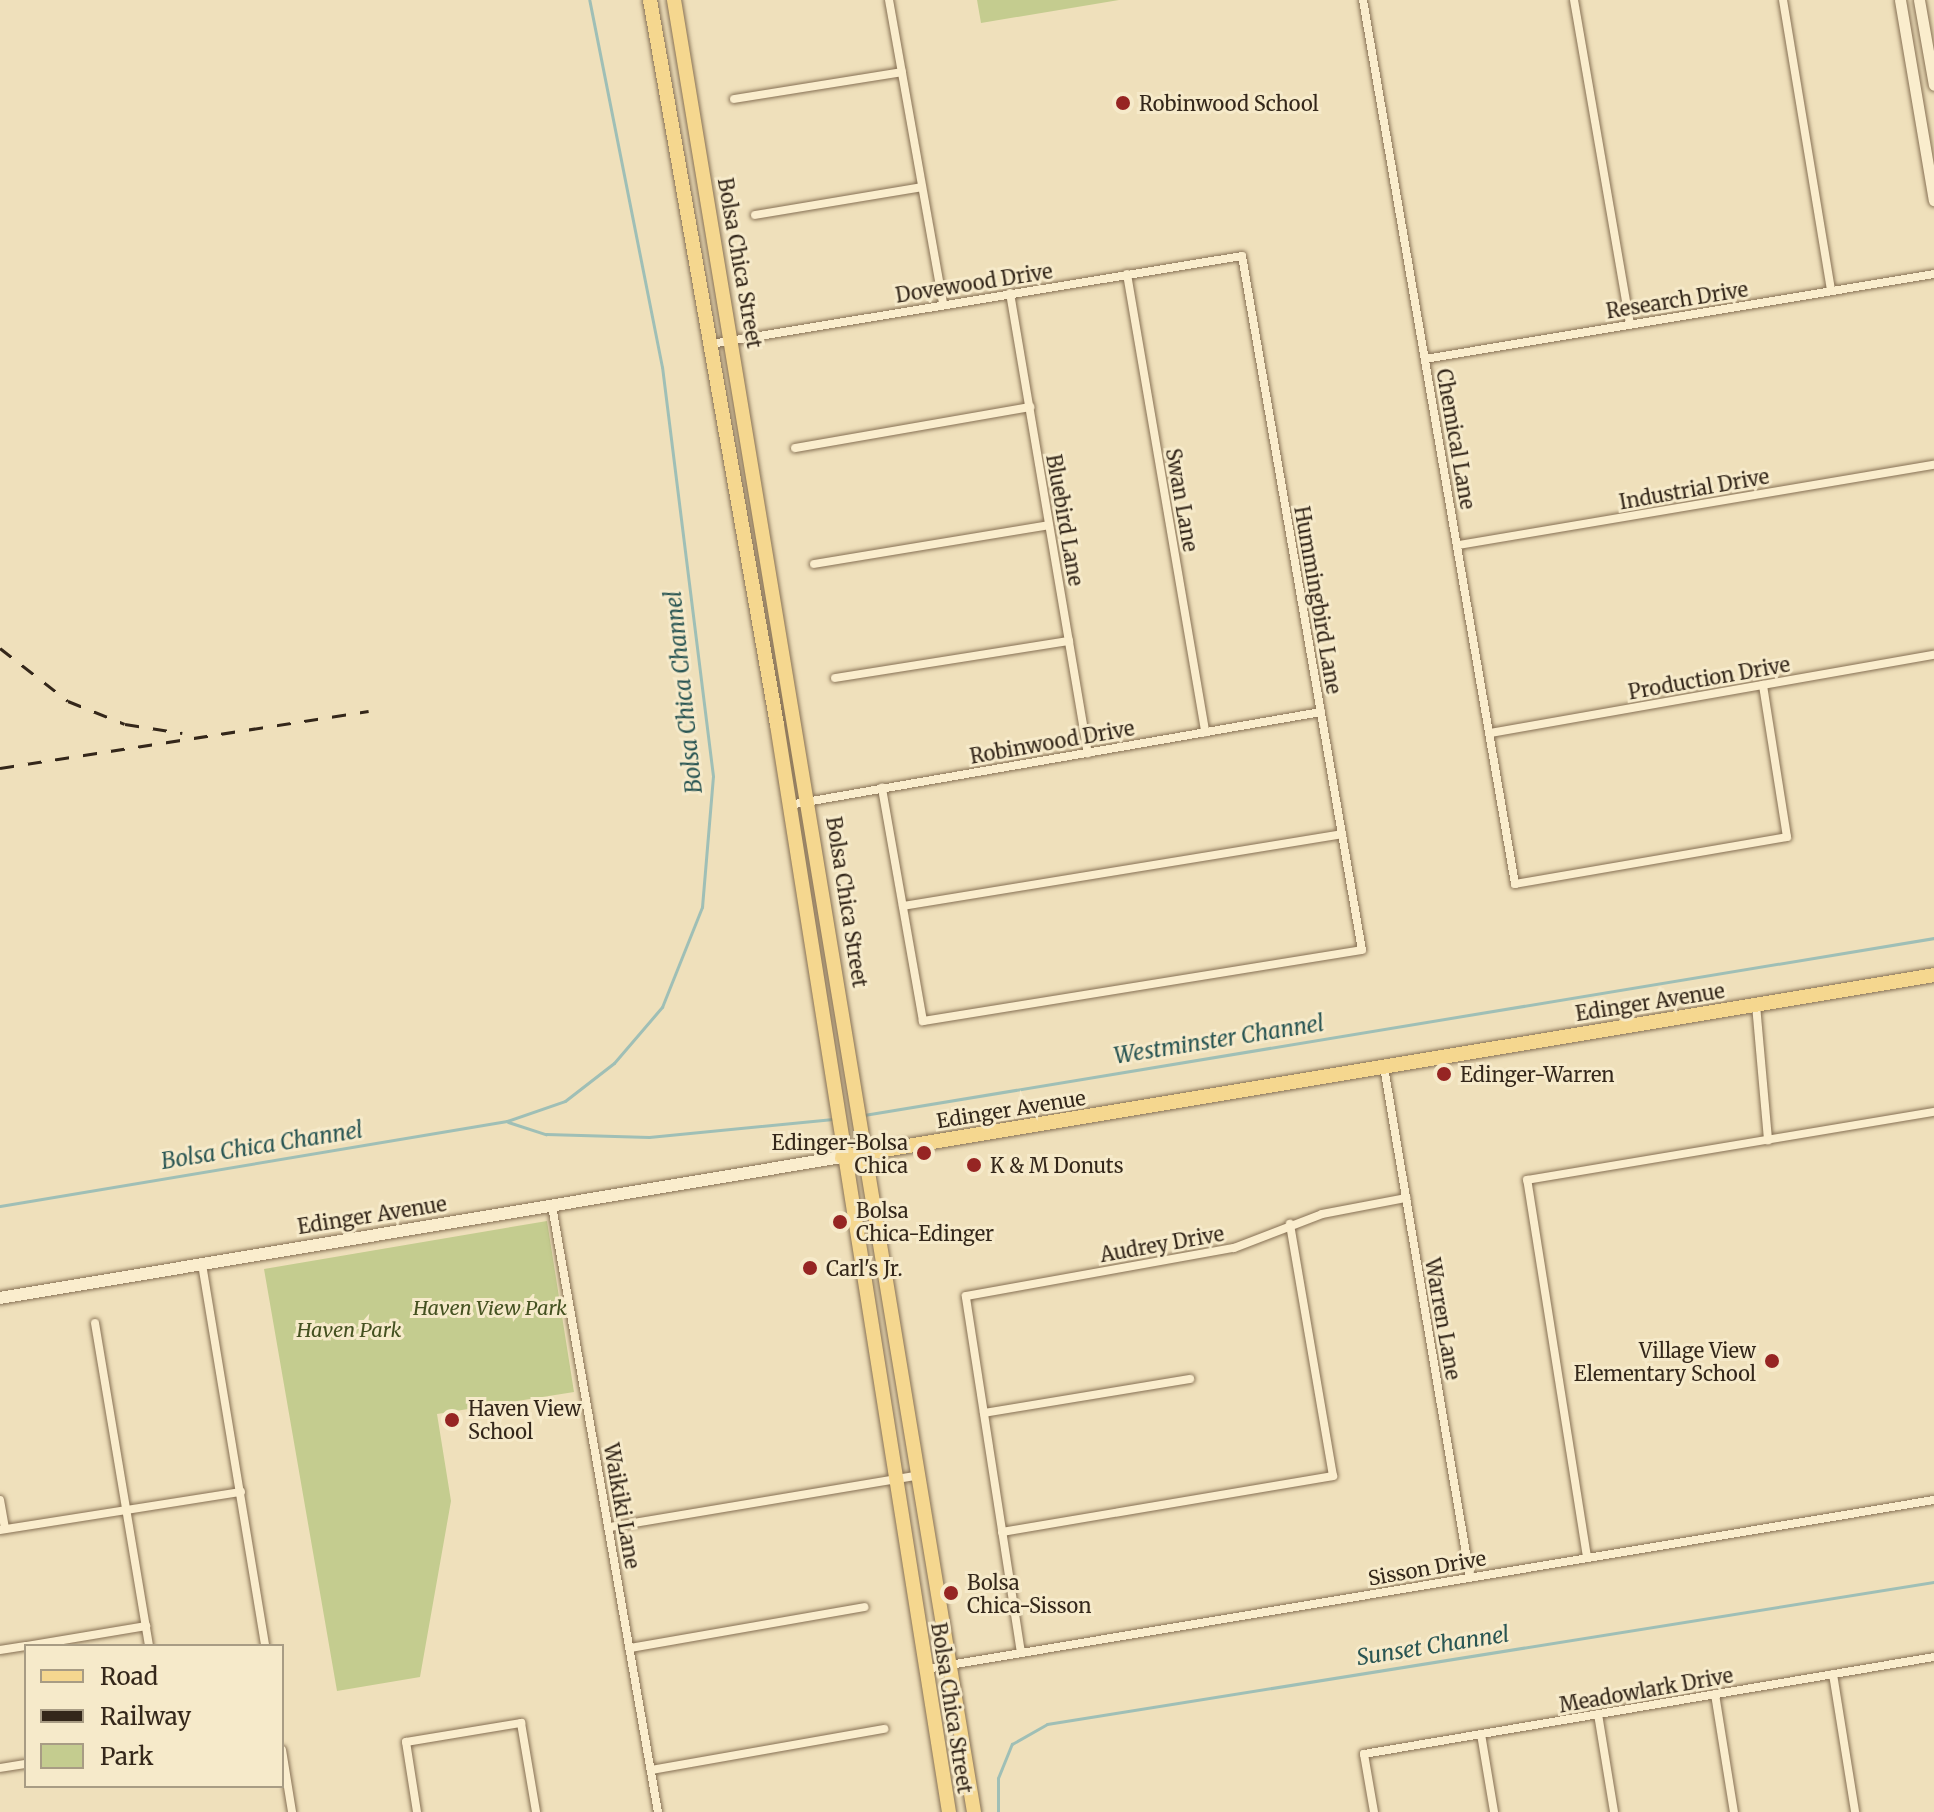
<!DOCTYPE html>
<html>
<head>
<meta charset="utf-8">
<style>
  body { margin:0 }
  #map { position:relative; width:1934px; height:1812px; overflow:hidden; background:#efe0bb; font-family:Merriweather,serif }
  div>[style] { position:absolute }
  .green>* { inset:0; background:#c4cc8f }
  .stream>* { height:3px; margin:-1.5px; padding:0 1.5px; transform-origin:1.5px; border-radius:1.5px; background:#9fbfb6 }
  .roads { filter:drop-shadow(0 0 2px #867054) drop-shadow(0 0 2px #867054) }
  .minor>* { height:8px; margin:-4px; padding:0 4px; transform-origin:4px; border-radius:4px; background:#faedcd }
  .tertiary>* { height:11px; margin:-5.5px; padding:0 5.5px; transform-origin:5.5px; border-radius:5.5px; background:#faedcd }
  .secondary>* { height:12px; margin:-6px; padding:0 6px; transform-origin:6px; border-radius:6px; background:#faedcd }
  .primary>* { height:14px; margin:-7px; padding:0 7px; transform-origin:7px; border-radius:7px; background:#f5d78f }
  .rail>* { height:3px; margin-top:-1.5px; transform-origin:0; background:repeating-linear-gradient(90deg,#34271a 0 14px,transparent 0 28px) }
  .dots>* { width:22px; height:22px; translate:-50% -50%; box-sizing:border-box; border:4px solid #f6eaca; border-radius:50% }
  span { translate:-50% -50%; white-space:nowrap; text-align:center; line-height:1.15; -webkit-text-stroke:6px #f6eaca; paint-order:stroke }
  .poi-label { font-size:20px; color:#34271a }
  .left { translate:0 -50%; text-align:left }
  .right { translate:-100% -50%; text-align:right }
  .street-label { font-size:20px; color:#34271a }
  .park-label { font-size:20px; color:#445120; font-style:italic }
  .water-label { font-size:22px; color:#295553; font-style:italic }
  .legend { position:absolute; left:24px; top:1644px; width:260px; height:144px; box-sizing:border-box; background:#f6eaca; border:2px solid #a89c84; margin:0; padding:10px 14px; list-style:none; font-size:24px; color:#34271a }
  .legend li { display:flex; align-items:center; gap:16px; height:40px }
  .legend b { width:40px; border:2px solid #a89c84 }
</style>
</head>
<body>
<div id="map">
  <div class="green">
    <div style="clip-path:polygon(977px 0,1119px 0,981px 23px)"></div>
    <div style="clip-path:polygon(547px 1221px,574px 1392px,437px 1414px,451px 1501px,420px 1677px,337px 1691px,264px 1269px)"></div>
  </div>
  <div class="stream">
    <div style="left:864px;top:1115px;width:1085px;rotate:-9.39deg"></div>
    <div style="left:508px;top:1122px;width:40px;rotate:18deg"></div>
    <div style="left:546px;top:1134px;width:103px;rotate:1.7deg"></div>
    <div style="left:649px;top:1137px;width:185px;rotate:-5.6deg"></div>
    <div style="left:0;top:1206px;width:514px;rotate:-9.52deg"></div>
    <div style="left:507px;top:1121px;width:61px;rotate:-19deg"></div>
    <div style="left:565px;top:1101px;width:62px;rotate:-37.8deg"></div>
    <div style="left:614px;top:1063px;width:74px;rotate:-49.4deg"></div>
    <div style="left:662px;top:1007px;width:108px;rotate:-68.2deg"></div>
    <div style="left:702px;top:907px;width:131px;rotate:-85.2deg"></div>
    <div style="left:713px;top:776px;width:412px;rotate:-97.1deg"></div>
    <div style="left:662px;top:367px;width:374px;rotate:-101.2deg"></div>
    <div style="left:998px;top:1812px;width:34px;rotate:-90deg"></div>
    <div style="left:998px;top:1778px;width:37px;rotate:-68deg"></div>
    <div style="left:1012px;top:1744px;width:40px;rotate:-29.7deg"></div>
    <div style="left:1047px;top:1724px;width:898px;rotate:-9.1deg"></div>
  </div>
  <div class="roads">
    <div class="minor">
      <div style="left:889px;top:0;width:309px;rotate:79.9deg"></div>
      <div style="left:1363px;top:0;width:897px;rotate:80.24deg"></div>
      <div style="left:1515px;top:884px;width:276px;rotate:-9.8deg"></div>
      <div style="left:1787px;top:837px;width:154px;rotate:-99deg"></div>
      <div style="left:1574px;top:0;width:328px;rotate:80.2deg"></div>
      <div style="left:1783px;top:0;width:294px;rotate:80.6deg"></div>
      <div style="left:734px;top:99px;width:170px;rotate:-9.1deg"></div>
      <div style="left:755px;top:215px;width:169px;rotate:-9.5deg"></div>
      <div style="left:1127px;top:274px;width:465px;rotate:80.3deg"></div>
      <div style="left:1010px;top:293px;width:467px;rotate:80.4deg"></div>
      <div style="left:711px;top:344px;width:538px;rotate:-9.41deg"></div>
      <div style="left:1242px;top:256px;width:704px;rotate:80.19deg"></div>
      <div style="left:1362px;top:950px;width:445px;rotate:170.8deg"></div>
      <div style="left:923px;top:1021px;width:237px;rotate:-100deg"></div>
      <div style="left:1425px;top:359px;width:516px;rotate:-9.48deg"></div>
      <div style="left:795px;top:448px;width:239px;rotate:-9.9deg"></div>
      <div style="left:1459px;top:545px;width:482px;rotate:-9.6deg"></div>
      <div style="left:814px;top:564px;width:238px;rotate:-9.4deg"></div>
      <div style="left:835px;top:678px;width:237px;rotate:-9deg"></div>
      <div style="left:1490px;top:733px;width:451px;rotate:-10deg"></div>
      <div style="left:789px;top:805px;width:540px;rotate:-9.92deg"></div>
      <div style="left:903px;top:906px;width:445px;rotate:-9.3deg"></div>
      <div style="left:1756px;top:1005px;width:136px;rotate:84.9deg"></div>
      <div style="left:1384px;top:1067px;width:517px;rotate:80.43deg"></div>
      <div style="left:552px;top:1206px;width:615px;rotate:80.08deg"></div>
      <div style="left:202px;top:1264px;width:387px;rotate:80.6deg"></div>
      <div style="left:95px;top:1323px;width:327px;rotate:80.5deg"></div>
      <div style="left:984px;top:1413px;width:209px;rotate:-9.4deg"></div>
      <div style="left:0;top:1500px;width:29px;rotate:80deg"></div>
      <div style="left:610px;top:1527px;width:309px;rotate:-9.5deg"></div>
      <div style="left:0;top:1530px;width:244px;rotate:-9deg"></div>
      <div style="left:1002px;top:1532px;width:336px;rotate:-9.6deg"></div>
      <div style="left:1333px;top:1476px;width:256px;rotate:-99.7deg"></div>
      <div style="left:1587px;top:1557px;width:382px;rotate:-99deg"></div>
      <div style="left:1527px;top:1180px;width:413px;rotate:-9.5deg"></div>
      <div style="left:27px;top:1646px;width:121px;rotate:-9.5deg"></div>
      <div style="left:630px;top:1648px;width:238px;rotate:-9.9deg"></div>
      <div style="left:0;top:1650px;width:26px;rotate:-9deg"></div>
      <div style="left:1021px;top:1653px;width:361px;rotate:-98.8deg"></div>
      <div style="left:966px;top:1296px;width:272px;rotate:-10.2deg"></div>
      <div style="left:1234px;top:1248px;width:94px;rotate:-21.1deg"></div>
      <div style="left:1322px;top:1214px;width:86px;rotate:-10.8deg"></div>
      <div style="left:926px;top:1669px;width:1022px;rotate:-9.52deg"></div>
      <div style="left:1833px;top:1674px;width:140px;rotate:80.9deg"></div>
      <div style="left:1715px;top:1694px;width:120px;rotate:80.9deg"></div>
      <div style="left:1598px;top:1714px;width:99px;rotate:80.7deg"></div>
      <div style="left:1481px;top:1734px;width:79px;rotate:80.5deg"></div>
      <div style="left:282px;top:1750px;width:63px;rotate:80.8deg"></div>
      <div style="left:0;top:1768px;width:26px;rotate:-9deg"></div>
      <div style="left:651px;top:1770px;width:237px;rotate:-10deg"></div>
      <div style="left:417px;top:1812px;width:71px;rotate:-98.9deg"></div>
      <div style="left:406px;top:1742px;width:117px;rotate:-9.4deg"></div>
      <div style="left:521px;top:1723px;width:90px;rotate:80.4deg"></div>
      <div style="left:1374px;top:1812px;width:59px;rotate:-99.8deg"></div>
      <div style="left:1364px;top:1754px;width:578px;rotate:-9.66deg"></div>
    </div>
    <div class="tertiary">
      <div style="left:1900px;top:0;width:203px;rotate:80.4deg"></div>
      <div style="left:1919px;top:0;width:86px;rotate:80deg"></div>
    </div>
    <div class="secondary">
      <div style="left:0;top:1298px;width:854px;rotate:-9.51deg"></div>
    </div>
    <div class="primary">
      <div style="left:650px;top:0;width:736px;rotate:80.06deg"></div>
      <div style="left:777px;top:725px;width:1101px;rotate:81.01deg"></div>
      <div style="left:674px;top:0;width:1837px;rotate:80.6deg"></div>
      <div style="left:842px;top:1157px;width:1107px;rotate:-9.46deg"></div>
    </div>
  </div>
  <div class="rail">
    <div style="left:0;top:648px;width:86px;rotate:37.9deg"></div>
    <div style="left:68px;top:701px;width:61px;rotate:22deg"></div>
    <div style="left:125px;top:724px;width:58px;rotate:9deg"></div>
    <div style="left:0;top:768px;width:373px;rotate:-8.8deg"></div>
  </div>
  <div class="dots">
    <div style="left:1123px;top:103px;background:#962523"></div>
    <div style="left:1444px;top:1074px;background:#962523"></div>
    <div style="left:924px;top:1153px;background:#962523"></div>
    <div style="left:974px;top:1165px;background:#962523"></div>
    <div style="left:840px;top:1222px;background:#962523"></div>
    <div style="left:810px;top:1268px;background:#962523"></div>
    <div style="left:1772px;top:1361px;background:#962523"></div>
    <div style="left:452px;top:1420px;background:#962523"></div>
    <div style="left:951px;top:1593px;background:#962523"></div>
  </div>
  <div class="poi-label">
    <span class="left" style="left:1139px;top:103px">Robinwood School</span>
    <span class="left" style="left:1460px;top:1074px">Edinger-Warren</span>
    <span class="right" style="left:908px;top:1154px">Edinger-Bolsa<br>Chica</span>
    <span class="left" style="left:990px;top:1165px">K &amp; M Donuts</span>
    <span class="left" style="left:856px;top:1222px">Bolsa<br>Chica-Edinger</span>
    <span class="left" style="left:826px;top:1268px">Carl's Jr.</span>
    <span class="right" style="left:1756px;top:1362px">Village View<br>Elementary School</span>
    <span class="left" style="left:468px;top:1420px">Haven View<br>School</span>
    <span class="left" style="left:967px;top:1594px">Bolsa<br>Chica-Sisson</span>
  </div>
  <div class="street-label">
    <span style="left:740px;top:263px;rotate:80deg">Bolsa Chica Street</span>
    <span style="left:974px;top:283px;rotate:-9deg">Dovewood Drive</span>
    <span style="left:1677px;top:300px;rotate:-9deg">Research Drive</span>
    <span style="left:1456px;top:439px;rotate:80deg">Chemical Lane</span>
    <span style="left:1694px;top:489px;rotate:-10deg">Industrial Drive</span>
    <span style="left:1182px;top:500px;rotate:80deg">Swan Lane</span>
    <span style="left:1065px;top:520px;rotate:80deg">Bluebird Lane</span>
    <span style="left:1318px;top:600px;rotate:80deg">Hummingbird Lane</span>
    <span style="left:1709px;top:678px;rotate:-10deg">Production Drive</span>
    <span style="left:1052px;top:742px;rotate:-10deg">Robinwood Drive</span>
    <span style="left:847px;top:902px;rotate:81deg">Bolsa Chica Street</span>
    <span style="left:1650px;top:1002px;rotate:-9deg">Edinger Avenue</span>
    <span style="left:1011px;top:1109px;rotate:-9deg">Edinger Avenue</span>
    <span style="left:372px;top:1215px;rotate:-9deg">Edinger Avenue</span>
    <span style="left:1162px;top:1244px;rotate:-10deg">Audrey Drive</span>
    <span style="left:1443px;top:1319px;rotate:80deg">Warren Lane</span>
    <span style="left:622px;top:1506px;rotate:80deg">Waikiki Lane</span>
    <span style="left:1427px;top:1568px;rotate:-10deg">Sisson Drive</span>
    <span style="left:1646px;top:1690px;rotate:-10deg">Meadowlark Drive</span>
    <span style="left:952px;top:1708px;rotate:81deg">Bolsa Chica Street</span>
  </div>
  <div class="park-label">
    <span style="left:490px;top:1307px">Haven View Park</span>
    <span style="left:349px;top:1329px">Haven Park</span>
  </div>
  <div class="water-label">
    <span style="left:684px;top:692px;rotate:-96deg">Bolsa Chica Channel</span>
    <span style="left:1219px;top:1040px;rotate:-9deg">Westminster Channel</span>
    <span style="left:262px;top:1146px;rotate:-9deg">Bolsa Chica Channel</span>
    <span style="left:1433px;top:1646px;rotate:-9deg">Sunset Channel</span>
  </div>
  <ul class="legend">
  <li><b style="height:10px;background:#f5d78f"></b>Road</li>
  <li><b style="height:10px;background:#34271a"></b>Railway</li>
  <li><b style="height:22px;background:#c4cc8f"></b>Park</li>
  </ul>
</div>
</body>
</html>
